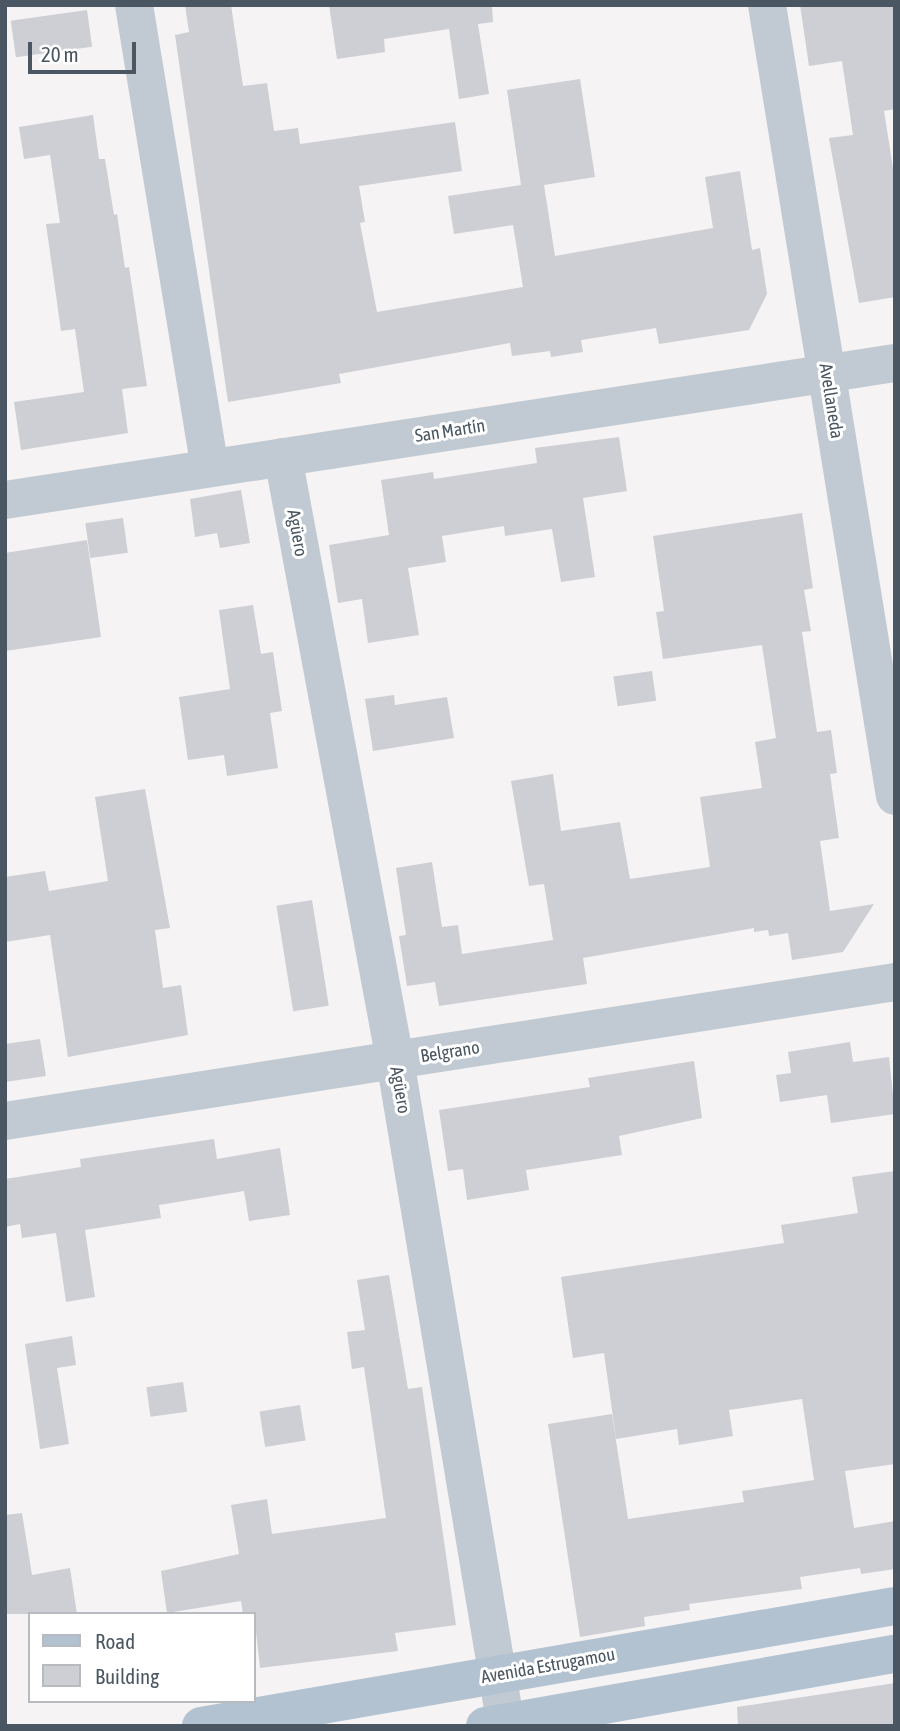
<!DOCTYPE html>
<html>
<head>
<meta charset="utf-8">
<style>
  body { margin:0 }
  #map { position:relative; width:900px; height:1731px; overflow:hidden; background:#f5f3f3; font-family:"Asap Condensed",sans-serif }
  div>[style] { position:absolute }
  .building>* { inset:0; background:#cdcfd5; transform-origin:0 0 }
  .minor>* { height:38px; margin:-19px; padding:0 19px; transform-origin:19px; border-radius:19px; background:#c1cad2 }
  .major>* { height:38px; margin:-19px; padding:0 19px; transform-origin:19px; border-radius:19px; background:#b3c2d1 }
  span { translate:-50% -50%; white-space:nowrap; text-align:center; line-height:1.15; -webkit-text-stroke:6px #fff; paint-order:stroke }
  .street-label { font-size:18px; color:#4a5661 }
  .frame { position:absolute; inset:0; border:7px solid #4a5661; pointer-events:none }
  .legend { position:absolute; left:28px; top:1612px; width:228px; height:91px; box-sizing:border-box; background:#fff; border:2px solid #b7bbc0; margin:0; padding:9px 12px; list-style:none; font-size:21px; color:#4a5661 }
  .legend li { display:flex; align-items:center; gap:14px; height:35px }
  .legend b { width:35px; border:2px solid #b7bbc0 }
  .scale { position:absolute; left:28px; top:42px; width:108px; height:32px; box-sizing:border-box; border:4px solid #4a5661; border-top:0; padding-left:9px; font-size:21px; line-height:24px; white-space:nowrap; color:#4a5661; -webkit-text-stroke:5px #fff; paint-order:stroke }
</style>
</head>
<body>
<div id="map">
  <div class="building">
    <div style="clip-path:polygon(185px 5px,231px 5px,243px 86px,267px 83px,274px 131px,298px 128px,300px 144px,455px 122px,462px 171px,359px 186px,365px 222px,360px 223px,377px 312px,523px 287px,513px 225px,454px 234px,448px 196px,521px 185px,507px 90px,580px 79px,595px 177px,544px 185px,555px 256px,713px 228px,705px 177px,740px 171px,752px 250px,760px 248px,767px 294px,749px 330px,659px 344px,656px 328px,581px 340px,583px 352px,551px 357px,550px 351px,512px 356px,510px 343px,339px 374px,341px 383px,228px 402px,175px 35px,189px 32px)"></div>
    <div style="clip-path:polygon(329px 5px,492px 5px,493px 22px,478px 24px,489px 94px,459px 99px,449px 29px,384px 39px,385px 52px,337px 59px)"></div>
    <div style="clip-path:polygon(800px 5px,895px 5px,895px 109px,884px 111px,895px 181px,895px 297px,859px 303px,829px 138px,853px 135px,842px 61px,809px 66px)"></div>
    <div style="left:87px;top:10px;width:37px;height:77px;rotate:82deg"></div>
    <div style="clip-path:polygon(93px 115px,99px 159px,105px 159px,114px 215px,117px 214px,125px 268px,129px 267px,147px 386px,122px 389px,128px 433px,21px 450px,14px 402px,84px 392px,75px 329px,61px 331px,46px 224px,60px 223px,50px 155px,24px 159px,19px 127px)"></div>
    <div style="clip-path:polygon(619px 437px,627px 491px,583px 498px,595px 577px,561px 582px,552px 529px,505px 536px,504px 526px,442px 536px,446px 562px,408px 568px,419px 635px,368px 643px,362px 599px,338px 603px,329px 545px,389px 535px,381px 480px,433px 472px,434px 479px,537px 463px,535px 448px)"></div>
    <div style="clip-path:polygon(241px 490px,250px 543px,220px 548px,217px 533px,195px 537px,190px 499px)"></div>
    <div style="clip-path:polygon(802px 513px,813px 588px,804px 590px,811px 631px,802px 632px,817px 732px,831px 730px,837px 773px,830px 774px,839px 838px,820px 841px,830px 911px,874px 904px,843px 952px,792px 960px,788px 933px,769px 936px,768px 930px,754px 932px,754px 928px,583px 958px,587px 984px,439px 1006px,435px 982px,407px 986px,399px 936px,406px 935px,396px 868px,432px 862px,442px 927px,458px 925px,462px 954px,553px 940px,544px 884px,529px 886px,511px 781px,553px 774px,561px 831px,620px 822px,630px 879px,710px 867px,700px 797px,762px 788px,755px 742px,776px 738px,762px 645px,663px 659px,656px 612px,664px 611px,653px 536px)"></div>
    <div style="left:123px;top:518px;width:35px;height:38px;rotate:82deg"></div>
    <div style="clip-path:polygon(87px 540px,101px 637px,5px 651px,5px 553px)"></div>
    <div style="clip-path:polygon(253px 605px,261px 654px,273px 652px,282px 711px,270px 713px,278px 768px,227px 776px,224px 755px,188px 760px,179px 697px,230px 689px,219px 610px)"></div>
    <div style="left:652px;top:671px;width:30px;height:39px;rotate:82deg"></div>
    <div style="clip-path:polygon(394px 695px,395px 705px,447px 697px,454px 738px,373px 751px,365px 699px)"></div>
    <div style="clip-path:polygon(145px 789px,170px 928px,155px 930px,163px 988px,181px 985px,188px 1035px,68px 1057px,50px 935px,5px 942px,5px 877px,45px 871px,49px 891px,108px 881px,95px 797px)"></div>
    <div style="left:312px;top:900px;width:107px;height:36px;rotate:81deg"></div>
    <div style="clip-path:polygon(40px 1039px,46px 1076px,5px 1082px,5px 1044px)"></div>
    <div style="clip-path:polygon(850px 1042px,853px 1062px,889px 1057px,895px 1114px,831px 1123px,827px 1095px,780px 1102px,776px 1075px,791px 1073px,788px 1052px)"></div>
    <div style="clip-path:polygon(694px 1061px,702px 1118px,619px 1136px,622px 1155px,526px 1170px,529px 1190px,467px 1200px,463px 1169px,448px 1171px,439px 1110px,590px 1087px,588px 1078px)"></div>
    <div style="clip-path:polygon(214px 1139px,217px 1159px,280px 1148px,290px 1215px,249px 1221px,244px 1191px,159px 1205px,161px 1218px,85px 1230px,95px 1297px,66px 1302px,56px 1233px,22px 1238px,20px 1224px,5px 1227px,5px 1179px,81px 1167px,80px 1159px)"></div>
    <div style="clip-path:polygon(895px 1171px,895px 1464px,845px 1471px,854px 1528px,895px 1521px,895px 1569px,861px 1574px,860px 1568px,800px 1577px,802px 1589px,689px 1604px,690px 1610px,644px 1617px,645px 1626px,580px 1637px,548px 1424px,612px 1414px,628px 1519px,744px 1502px,742px 1491px,814px 1480px,802px 1399px,729px 1410px,733px 1436px,679px 1445px,677px 1429px,616px 1439px,604px 1353px,573px 1358px,561px 1277px,784px 1243px,781px 1225px,858px 1213px,852px 1177px)"></div>
    <div style="clip-path:polygon(389px 1275px,408px 1389px,422px 1387px,456px 1625px,395px 1633px,398px 1651px,260px 1668px,254px 1614px,243px 1614px,241px 1601px,167px 1613px,161px 1571px,239px 1554px,231px 1505px,267px 1499px,272px 1534px,386px 1518px,364px 1367px,352px 1369px,347px 1332px,365px 1330px,357px 1280px)"></div>
    <div style="clip-path:polygon(72px 1336px,76px 1365px,57px 1368px,69px 1444px,40px 1449px,25px 1344px)"></div>
    <div style="left:183px;top:1382px;width:30px;height:37px;rotate:82deg"></div>
    <div style="left:300px;top:1405px;width:36px;height:41px;rotate:81deg"></div>
    <div style="clip-path:polygon(22px 1513px,32px 1575px,70px 1568px,77px 1614px,5px 1614px,5px 1515px)"></div>
    <div style="clip-path:polygon(895px 1683px,895px 1726px,738px 1726px,737px 1707px)"></div>
  </div>
  <div class="minor">
    <div style="left:134px;top:5px;width:469px;rotate:80.7deg"></div>
    <div style="left:767px;top:5px;width:801px;rotate:80.81deg"></div>
    <div style="left:283px;top:457px;width:613px;rotate:79.48deg"></div>
    <div style="left:395px;top:1060px;width:675px;rotate:80.54deg"></div>
    <div style="left:5px;top:500px;width:900px;rotate:-8.75deg"></div>
    <div style="left:5px;top:1121px;width:901px;rotate:-8.88deg"></div>
  </div>
  <div class="major">
    <div style="left:201px;top:1726px;width:704px;rotate:-9.81deg"></div>
    <div style="left:485px;top:1726px;width:416px;rotate:-10deg"></div>
  </div>
  <div class="street-label">
    <span style="left:831px;top:401px;rotate:81deg">Avellaneda</span>
    <span style="left:450px;top:431px;rotate:-9deg">San Martín</span>
    <span style="left:297px;top:533px;rotate:80deg">Agüero</span>
    <span style="left:450px;top:1052px;rotate:-9deg">Belgrano</span>
    <span style="left:400px;top:1090px;rotate:80deg">Agüero</span>
    <span style="left:548px;top:1666px;rotate:-10deg">Avenida Estrugamou</span>
  </div>
  <div class="frame"></div>
  <ul class="legend">
  <li><b style="height:9px;background:#b3c2d1"></b>Road</li>
  <li><b style="height:19px;background:#cdcfd5"></b>Building</li>
  </ul>
  <div class="scale">20 m</div>
</div>
</body>
</html>
